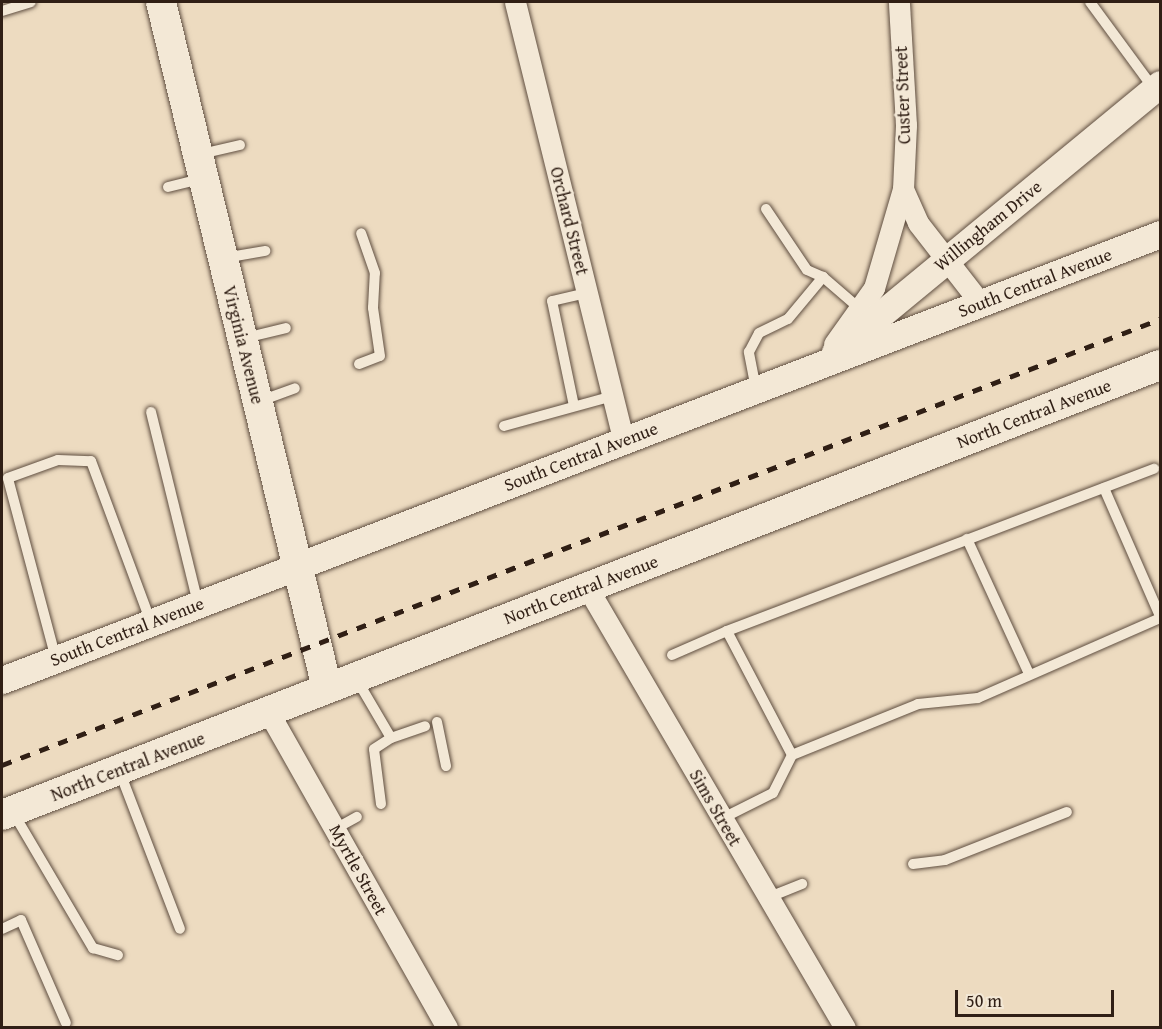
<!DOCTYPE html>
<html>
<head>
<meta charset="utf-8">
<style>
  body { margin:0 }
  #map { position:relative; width:1162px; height:1029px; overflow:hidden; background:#eddbc0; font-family:"Gentium Book Plus",serif }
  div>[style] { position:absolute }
  .roads { filter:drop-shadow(0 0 2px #5f4e40) drop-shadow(0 0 2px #5f4e40) }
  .service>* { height:10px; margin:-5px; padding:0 5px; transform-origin:5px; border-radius:5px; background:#f3e8d6 }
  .minor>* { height:21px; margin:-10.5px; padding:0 10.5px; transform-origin:10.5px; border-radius:10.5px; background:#f3e8d6 }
  .tertiary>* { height:27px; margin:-13.5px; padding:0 13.5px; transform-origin:13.5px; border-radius:13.5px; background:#f3e8d6 }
  .secondary>* { height:30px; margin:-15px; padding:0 15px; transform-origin:15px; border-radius:15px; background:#f3e8d6 }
  .rail>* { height:4.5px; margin-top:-2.25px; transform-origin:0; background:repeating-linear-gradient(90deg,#301f15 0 10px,transparent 0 20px) }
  span { translate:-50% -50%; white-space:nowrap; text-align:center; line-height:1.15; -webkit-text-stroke:5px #f3e8d6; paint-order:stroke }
  .street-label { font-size:18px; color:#301f15 }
  .frame { position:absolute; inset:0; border:3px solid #301f15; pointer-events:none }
  .scale { position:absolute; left:955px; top:990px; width:159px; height:27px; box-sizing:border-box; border:3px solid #301f15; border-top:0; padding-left:8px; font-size:18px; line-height:21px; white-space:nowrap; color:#301f15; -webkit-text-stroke:4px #f3e8d6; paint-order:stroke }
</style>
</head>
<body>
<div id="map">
  <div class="roads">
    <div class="service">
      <div style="left:1090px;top:2px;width:108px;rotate:53.7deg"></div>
      <div style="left:2px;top:11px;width:30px;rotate:-17deg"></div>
      <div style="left:201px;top:154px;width:40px;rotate:-13deg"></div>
      <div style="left:168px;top:187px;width:36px;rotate:-14deg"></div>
      <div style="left:766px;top:209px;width:73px;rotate:56.1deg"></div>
      <div style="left:807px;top:270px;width:17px;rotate:24deg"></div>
      <div style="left:224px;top:258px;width:42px;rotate:-9.7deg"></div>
      <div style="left:245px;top:338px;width:42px;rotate:-13.7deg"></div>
      <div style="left:359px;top:364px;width:22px;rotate:-21deg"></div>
      <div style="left:380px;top:356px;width:49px;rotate:-98.3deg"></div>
      <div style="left:373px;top:308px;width:35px;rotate:-87deg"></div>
      <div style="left:375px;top:273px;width:42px;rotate:-109.3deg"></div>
      <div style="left:756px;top:389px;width:38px;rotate:-101deg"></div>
      <div style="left:749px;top:352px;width:21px;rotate:-62deg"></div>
      <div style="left:759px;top:333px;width:32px;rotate:-26deg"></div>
      <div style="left:788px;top:319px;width:55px;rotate:-50.2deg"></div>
      <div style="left:823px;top:277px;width:49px;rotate:40.9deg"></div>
      <div style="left:260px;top:401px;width:37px;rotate:-20deg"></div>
      <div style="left:574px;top:406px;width:107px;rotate:-101.8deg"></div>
      <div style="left:552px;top:301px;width:36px;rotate:-13deg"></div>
      <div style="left:151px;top:412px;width:198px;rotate:76.2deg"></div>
      <div style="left:504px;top:426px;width:113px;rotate:-15.4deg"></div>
      <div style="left:1104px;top:488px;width:140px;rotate:66.4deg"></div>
      <div style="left:967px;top:539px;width:149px;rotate:65.3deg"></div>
      <div style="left:672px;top:655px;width:60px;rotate:-23.6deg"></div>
      <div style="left:56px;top:659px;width:187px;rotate:-104.9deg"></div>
      <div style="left:8px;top:478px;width:53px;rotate:-19.8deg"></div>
      <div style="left:58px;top:460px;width:33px;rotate:2deg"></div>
      <div style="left:91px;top:461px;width:172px;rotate:69.6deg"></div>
      <div style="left:357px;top:680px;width:67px;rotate:59.6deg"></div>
      <div style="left:391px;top:738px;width:36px;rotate:-19deg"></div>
      <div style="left:437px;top:722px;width:45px;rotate:78.4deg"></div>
      <div style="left:792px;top:755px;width:140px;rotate:-117.7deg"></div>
      <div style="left:727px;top:631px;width:457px;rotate:-20.8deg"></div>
      <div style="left:119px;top:770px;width:170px;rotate:69deg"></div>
      <div style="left:381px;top:804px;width:55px;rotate:-97.3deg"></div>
      <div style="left:374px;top:749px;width:20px;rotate:-33deg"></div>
      <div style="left:14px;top:814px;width:156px;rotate:59.5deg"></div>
      <div style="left:93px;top:948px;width:26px;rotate:16deg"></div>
      <div style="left:721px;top:819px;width:58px;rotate:-26.6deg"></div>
      <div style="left:773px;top:793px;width:42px;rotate:-63.4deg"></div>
      <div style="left:792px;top:755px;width:136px;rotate:-22deg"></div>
      <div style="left:918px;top:704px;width:60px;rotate:-5.7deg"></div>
      <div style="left:978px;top:698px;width:199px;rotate:-23.7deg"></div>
      <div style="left:335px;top:829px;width:25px;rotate:-29deg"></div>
      <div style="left:913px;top:864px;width:32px;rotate:-7deg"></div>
      <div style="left:945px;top:860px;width:131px;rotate:-21.5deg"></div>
      <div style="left:767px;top:898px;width:38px;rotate:-22deg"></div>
      <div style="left:2px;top:929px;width:21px;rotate:-25deg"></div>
      <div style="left:21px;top:920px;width:112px;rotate:66.4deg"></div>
    </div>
    <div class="minor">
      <div style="left:515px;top:2px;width:452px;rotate:76.1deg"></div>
      <div style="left:903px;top:189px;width:37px;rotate:66deg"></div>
      <div style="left:918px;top:223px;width:103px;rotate:52.1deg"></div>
      <div style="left:834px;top:344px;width:69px;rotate:-54.5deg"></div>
      <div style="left:874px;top:288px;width:103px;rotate:-73.7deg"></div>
      <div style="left:903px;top:189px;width:64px;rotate:-87.3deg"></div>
      <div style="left:906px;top:125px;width:123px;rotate:-93.3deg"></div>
      <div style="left:587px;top:587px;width:511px;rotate:59.67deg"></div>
      <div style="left:269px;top:713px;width:362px;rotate:60.5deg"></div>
    </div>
    <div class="tertiary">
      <div style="left:835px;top:352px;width:421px;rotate:-39.5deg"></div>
      <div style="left:2px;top:680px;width:1241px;rotate:-21.06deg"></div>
    </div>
    <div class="secondary">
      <div style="left:161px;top:2px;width:706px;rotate:76.4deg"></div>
      <div style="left:2px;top:815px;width:1242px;rotate:-21.24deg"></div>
    </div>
  </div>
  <div class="rail">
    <div style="left:2px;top:765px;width:1241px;rotate:-21.06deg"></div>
  </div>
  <div class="street-label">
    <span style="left:903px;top:95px;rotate:-92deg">Custer Street</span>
    <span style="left:569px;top:221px;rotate:76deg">Orchard Street</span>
    <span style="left:988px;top:226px;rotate:-39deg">Willingham Drive</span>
    <span style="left:1035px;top:283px;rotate:-21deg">South Central Avenue</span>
    <span style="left:243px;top:345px;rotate:76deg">Virginia Avenue</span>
    <span style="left:1034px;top:414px;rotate:-21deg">North Central Avenue</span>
    <span style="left:581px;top:457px;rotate:-21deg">South Central Avenue</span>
    <span style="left:581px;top:590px;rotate:-21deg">North Central Avenue</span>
    <span style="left:127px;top:632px;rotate:-21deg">South Central Avenue</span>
    <span style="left:128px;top:767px;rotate:-21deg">North Central Avenue</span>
    <span style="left:715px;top:808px;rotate:60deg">Sims Street</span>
    <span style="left:358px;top:870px;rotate:61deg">Myrtle Street</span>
  </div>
  <div class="frame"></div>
  <div class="scale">50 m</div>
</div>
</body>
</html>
